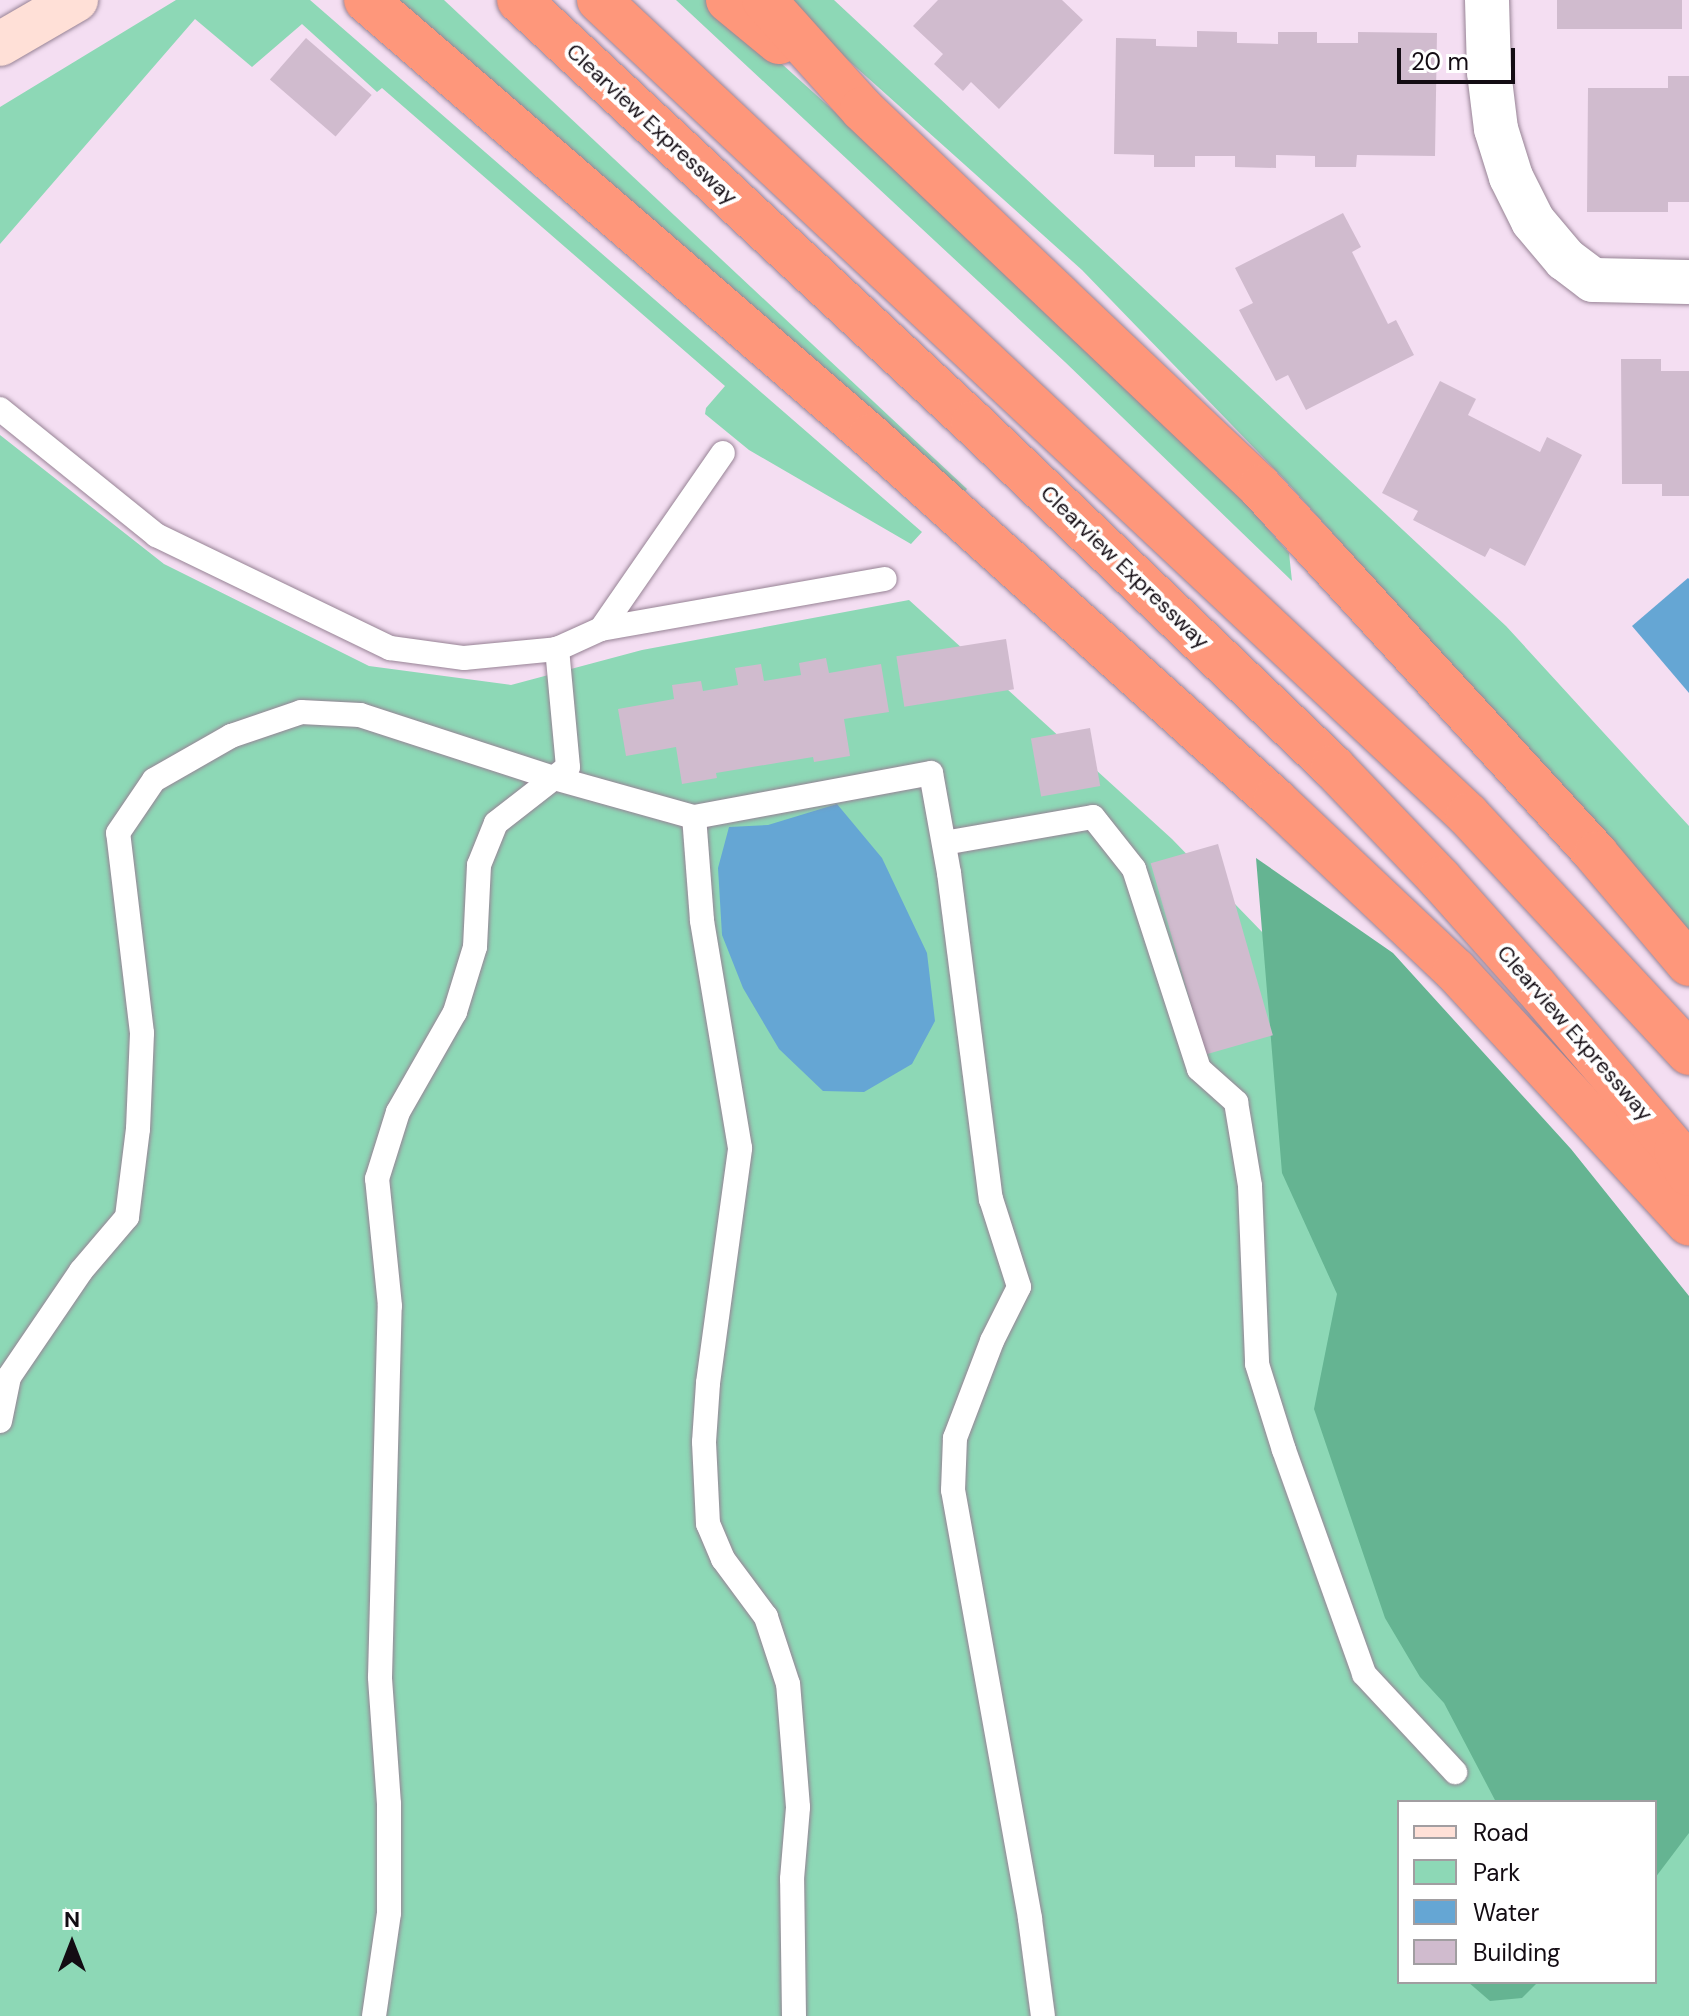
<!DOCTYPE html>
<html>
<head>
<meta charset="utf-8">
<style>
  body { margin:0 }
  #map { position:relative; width:1689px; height:2016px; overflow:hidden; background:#f4def2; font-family:"DM Sans",sans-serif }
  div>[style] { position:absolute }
  .green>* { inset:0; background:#8dd8b6 }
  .forest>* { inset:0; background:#65b492 }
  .water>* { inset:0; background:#65a6d4 }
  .building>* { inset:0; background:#d0bbce; transform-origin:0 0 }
  .roads { filter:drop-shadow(0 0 2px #978395) drop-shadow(0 0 2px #978395) }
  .lane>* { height:24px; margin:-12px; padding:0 12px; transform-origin:12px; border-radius:12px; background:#fff }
  .street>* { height:44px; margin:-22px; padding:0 22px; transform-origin:22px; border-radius:22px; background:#fff }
  .secondary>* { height:44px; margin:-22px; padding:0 22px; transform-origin:22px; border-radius:22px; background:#ffe0d7 }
  .highway>* { height:44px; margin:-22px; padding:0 22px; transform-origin:22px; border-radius:22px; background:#fe977b }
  span { translate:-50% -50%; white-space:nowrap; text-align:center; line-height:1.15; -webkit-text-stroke:8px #fff; paint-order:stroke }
  .street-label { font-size:22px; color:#130c13 }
  .legend { position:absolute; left:1397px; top:1800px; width:260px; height:184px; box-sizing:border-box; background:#fff; border:2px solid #a19ea1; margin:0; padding:10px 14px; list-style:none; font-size:24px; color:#130c13 }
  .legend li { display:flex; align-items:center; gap:16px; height:40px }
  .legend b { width:40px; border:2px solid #a19ea1 }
  .north { position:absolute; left:32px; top:1904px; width:80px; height:80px; -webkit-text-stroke:6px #fff; paint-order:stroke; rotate:0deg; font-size:22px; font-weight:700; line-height:32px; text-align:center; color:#130c13 }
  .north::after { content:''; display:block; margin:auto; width:28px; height:36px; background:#130c13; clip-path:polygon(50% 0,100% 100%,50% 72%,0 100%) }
  .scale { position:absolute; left:1397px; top:48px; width:118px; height:36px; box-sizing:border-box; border:4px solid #130c13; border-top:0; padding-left:10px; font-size:24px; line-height:28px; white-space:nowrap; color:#130c13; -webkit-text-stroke:6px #fff; paint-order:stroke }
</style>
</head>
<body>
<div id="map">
  <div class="green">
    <div style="clip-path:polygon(176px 0,310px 0,922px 532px,911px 544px,749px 450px,705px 414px,706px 408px,725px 386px,382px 88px,377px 92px,302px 24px,252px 67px,195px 19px,0 244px,0 107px)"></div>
    <div style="clip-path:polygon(393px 0,444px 0,967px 489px,963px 494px)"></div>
    <div style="clip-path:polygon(676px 0,711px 0,1094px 346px,1219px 473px,1289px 553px,1292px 581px,1065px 362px)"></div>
    <div style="clip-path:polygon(786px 0,834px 0,1506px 626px,1689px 826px,1689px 932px,1285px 480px,1082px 270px,791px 9px)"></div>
    <div style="clip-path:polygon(evenodd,0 435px,164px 564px,369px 666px,511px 685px,642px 650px,909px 600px,1172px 839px,1645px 1327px,1689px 1387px,1689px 2016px,0 2016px,0 435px,1399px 1802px,1655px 1802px,1655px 1982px,1399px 1982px,1399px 1802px)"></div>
  </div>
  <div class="forest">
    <div style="clip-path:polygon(1256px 858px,1393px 953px,1571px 1149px,1689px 1296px,1689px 1833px,1655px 1878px,1655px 1802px,1496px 1802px,1444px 1703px,1420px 1677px,1385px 1618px,1314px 1409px,1337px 1294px,1282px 1173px)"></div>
    <div style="clip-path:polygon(1468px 1982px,1538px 1982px,1522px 1998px,1490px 2001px)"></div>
  </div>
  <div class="water">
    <div style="clip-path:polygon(1688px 578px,1689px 579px,1689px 693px,1632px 626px)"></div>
    <div style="clip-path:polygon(837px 804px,882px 858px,927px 953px,935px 1021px,912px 1064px,864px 1092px,823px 1091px,779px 1049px,743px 988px,722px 935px,718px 868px,729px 827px,768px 825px)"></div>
  </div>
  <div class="building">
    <div style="clip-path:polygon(938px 0,1062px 0,1083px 20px,999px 109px,971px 82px,963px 91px,934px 64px,943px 54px,913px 26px)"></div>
    <div style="left:1557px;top:0;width:125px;height:29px"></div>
    <div style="clip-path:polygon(1197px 31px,1237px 32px,1237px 43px,1278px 44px,1278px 32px,1317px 32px,1317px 43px,1358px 43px,1358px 32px,1437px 33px,1435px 156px,1357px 155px,1356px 167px,1315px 167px,1315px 156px,1276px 155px,1276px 168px,1235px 167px,1235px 156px,1195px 156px,1195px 167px,1154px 167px,1154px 155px,1114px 154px,1116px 38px,1156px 39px,1156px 46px,1197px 47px)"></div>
    <div style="left:306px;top:38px;width:87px;height:55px;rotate:41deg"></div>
    <div style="clip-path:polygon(1668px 76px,1689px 76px,1689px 202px,1668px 202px,1668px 212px,1587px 212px,1588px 88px,1668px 88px)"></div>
    <div style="clip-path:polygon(1343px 213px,1361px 247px,1352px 252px,1388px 324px,1396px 320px,1414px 355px,1306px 410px,1288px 375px,1276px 381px,1239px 310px,1253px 303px,1235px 268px)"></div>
    <div style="clip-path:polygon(1621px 359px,1661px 359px,1661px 371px,1689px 371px,1689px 496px,1662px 496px,1662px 484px,1622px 484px)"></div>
    <div style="clip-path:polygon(1440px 381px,1476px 399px,1468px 415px,1540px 452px,1547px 437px,1582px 455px,1525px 566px,1490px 548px,1485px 557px,1413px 520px,1418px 511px,1382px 493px)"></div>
    <div style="left:1006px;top:639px;width:51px;height:111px;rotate:81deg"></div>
    <div style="clip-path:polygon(826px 658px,829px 673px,881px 664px,889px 712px,844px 719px,850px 756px,814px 762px,813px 757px,716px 773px,717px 778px,682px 784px,676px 747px,626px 756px,618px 709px,674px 699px,672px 685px,701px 681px,703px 691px,738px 685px,735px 668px,761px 664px,764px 681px,801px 675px,799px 663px)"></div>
    <div style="left:1090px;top:728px;width:59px;height:60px;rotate:80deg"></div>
    <div style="left:1218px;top:844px;width:199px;height:70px;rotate:74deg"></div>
  </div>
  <div class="roads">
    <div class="lane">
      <div style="left:0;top:409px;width:201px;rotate:38.9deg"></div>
      <div style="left:156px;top:535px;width:260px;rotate:25.8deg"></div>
      <div style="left:390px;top:648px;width:75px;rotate:7.7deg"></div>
      <div style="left:464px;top:658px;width:93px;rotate:-5.5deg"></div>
      <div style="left:557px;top:649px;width:48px;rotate:-24.4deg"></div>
      <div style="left:601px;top:629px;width:288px;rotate:-10deg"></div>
      <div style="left:601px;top:629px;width:214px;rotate:-55.3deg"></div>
      <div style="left:944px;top:843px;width:151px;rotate:-9.9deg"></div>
      <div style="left:1093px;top:817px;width:66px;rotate:51.7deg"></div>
      <div style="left:1134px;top:869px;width:210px;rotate:72deg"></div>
      <div style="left:1199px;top:1069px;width:50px;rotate:41.7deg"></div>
      <div style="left:1236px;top:1102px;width:85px;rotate:80.5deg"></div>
      <div style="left:1250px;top:1186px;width:178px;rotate:87.7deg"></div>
      <div style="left:1257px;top:1364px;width:90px;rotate:72.6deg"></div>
      <div style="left:1284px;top:1450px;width:238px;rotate:70.3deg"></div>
      <div style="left:1364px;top:1674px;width:134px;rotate:47.1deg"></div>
      <div style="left:0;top:1421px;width:45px;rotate:-78.4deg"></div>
      <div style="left:9px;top:1377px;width:128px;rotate:-55.8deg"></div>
      <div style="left:81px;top:1271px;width:71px;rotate:-49.6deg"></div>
      <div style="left:127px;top:1217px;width:89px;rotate:-82.9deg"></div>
      <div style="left:138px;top:1129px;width:96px;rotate:-87.6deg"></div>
      <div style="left:142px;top:1033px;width:201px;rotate:-96.8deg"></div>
      <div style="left:118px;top:833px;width:64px;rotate:-55.8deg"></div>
      <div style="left:154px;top:780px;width:89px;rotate:-29.7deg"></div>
      <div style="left:231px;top:736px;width:74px;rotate:-18.9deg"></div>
      <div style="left:301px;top:712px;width:59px;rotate:2.9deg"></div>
      <div style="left:360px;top:715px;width:204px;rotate:18deg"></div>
      <div style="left:554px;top:778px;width:145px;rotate:15.6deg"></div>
      <div style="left:374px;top:2016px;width:104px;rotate:-81.7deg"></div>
      <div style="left:389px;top:1913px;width:109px;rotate:-90deg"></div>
      <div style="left:389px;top:1804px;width:127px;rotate:-94.1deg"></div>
      <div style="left:380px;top:1677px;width:371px;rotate:-88.5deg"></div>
      <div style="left:390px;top:1306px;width:128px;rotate:-95.8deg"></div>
      <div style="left:377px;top:1179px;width:70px;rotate:-72.6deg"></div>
      <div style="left:398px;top:1112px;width:115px;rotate:-60.3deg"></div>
      <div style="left:455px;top:1012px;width:68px;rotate:-72.9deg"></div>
      <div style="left:475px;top:947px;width:82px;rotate:-87.2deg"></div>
      <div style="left:479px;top:865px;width:45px;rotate:-68deg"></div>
      <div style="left:496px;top:823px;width:91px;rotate:-37.9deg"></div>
      <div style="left:568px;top:767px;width:119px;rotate:-95.3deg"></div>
      <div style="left:794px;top:2016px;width:137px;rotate:-90.8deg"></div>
      <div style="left:792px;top:1879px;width:72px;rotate:-85.2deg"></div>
      <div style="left:798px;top:1807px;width:123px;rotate:-94.6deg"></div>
      <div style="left:788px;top:1684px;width:71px;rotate:-108.2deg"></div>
      <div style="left:766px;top:1617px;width:72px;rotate:-126.6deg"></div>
      <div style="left:723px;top:1559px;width:38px;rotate:-113deg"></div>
      <div style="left:708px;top:1524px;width:82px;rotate:-92.8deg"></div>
      <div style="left:704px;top:1442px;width:59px;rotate:-86.1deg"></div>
      <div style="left:708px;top:1383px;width:237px;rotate:-82.2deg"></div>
      <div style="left:740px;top:1148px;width:231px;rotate:-99.5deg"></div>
      <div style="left:702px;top:920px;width:103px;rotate:-94.4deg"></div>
      <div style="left:694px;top:817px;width:241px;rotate:-10.5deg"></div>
      <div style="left:931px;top:773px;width:102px;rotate:79.8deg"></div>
      <div style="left:949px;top:873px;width:329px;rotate:82.7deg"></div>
      <div style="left:991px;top:1199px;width:92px;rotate:72.3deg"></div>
      <div style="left:1019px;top:1287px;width:60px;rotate:116.6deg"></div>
      <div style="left:992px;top:1341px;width:104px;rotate:110.9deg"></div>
      <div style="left:955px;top:1438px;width:52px;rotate:92.2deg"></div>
      <div style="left:953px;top:1490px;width:436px;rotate:79.8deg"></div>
      <div style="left:1030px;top:1919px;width:98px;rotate:82.4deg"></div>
    </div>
    <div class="street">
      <div style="left:1487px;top:0;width:72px;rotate:88.4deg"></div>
      <div style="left:1489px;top:72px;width:57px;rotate:83deg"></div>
      <div style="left:1496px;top:129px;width:50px;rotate:72.6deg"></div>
      <div style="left:1511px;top:177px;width:49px;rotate:63.4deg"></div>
      <div style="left:1533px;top:221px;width:50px;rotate:49.9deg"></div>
      <div style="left:1565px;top:259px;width:35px;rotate:37deg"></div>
      <div style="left:1593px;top:280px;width:96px;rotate:1.2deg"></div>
    </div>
    <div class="secondary">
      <div style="left:0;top:44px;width:88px;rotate:-30.1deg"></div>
    </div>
    <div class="highway">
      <div style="left:366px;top:0;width:666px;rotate:40.86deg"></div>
      <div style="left:870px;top:436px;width:545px;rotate:41.95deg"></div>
      <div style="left:1275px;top:800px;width:248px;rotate:43.4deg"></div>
      <div style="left:1455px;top:970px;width:345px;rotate:47.3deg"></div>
      <div style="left:519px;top:0;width:621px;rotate:42.98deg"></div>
      <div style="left:973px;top:423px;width:498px;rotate:43.7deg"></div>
      <div style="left:1333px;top:767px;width:155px;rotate:46.3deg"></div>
      <div style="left:1440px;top:879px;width:143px;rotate:48.4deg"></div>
      <div style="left:1535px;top:986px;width:217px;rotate:49.5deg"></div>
      <div style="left:1676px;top:1151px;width:26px;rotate:61deg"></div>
      <div style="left:599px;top:0;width:1191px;rotate:43.16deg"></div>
      <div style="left:1468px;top:815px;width:325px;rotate:47.1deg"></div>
      <div style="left:728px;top:0;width:66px;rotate:39.5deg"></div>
      <div style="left:764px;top:0;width:147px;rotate:48deg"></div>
      <div style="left:862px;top:109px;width:549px;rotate:43.52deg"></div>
      <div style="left:1260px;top:487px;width:498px;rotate:47.5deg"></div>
      <div style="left:1596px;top:854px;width:144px;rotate:49.8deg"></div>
    </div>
  </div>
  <div class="street-label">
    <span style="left:652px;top:124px;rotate:43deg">Clearview Expressway</span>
    <span style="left:1125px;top:567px;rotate:44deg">Clearview Expressway</span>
    <span style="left:1575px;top:1033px;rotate:49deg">Clearview Expressway</span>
  </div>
  <ul class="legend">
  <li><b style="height:10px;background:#ffe0d7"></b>Road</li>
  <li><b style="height:22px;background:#8dd8b6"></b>Park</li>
  <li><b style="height:22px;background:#65a6d4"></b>Water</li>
  <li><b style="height:22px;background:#d0bbce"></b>Building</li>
  </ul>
  <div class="north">N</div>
  <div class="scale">20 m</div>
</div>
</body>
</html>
